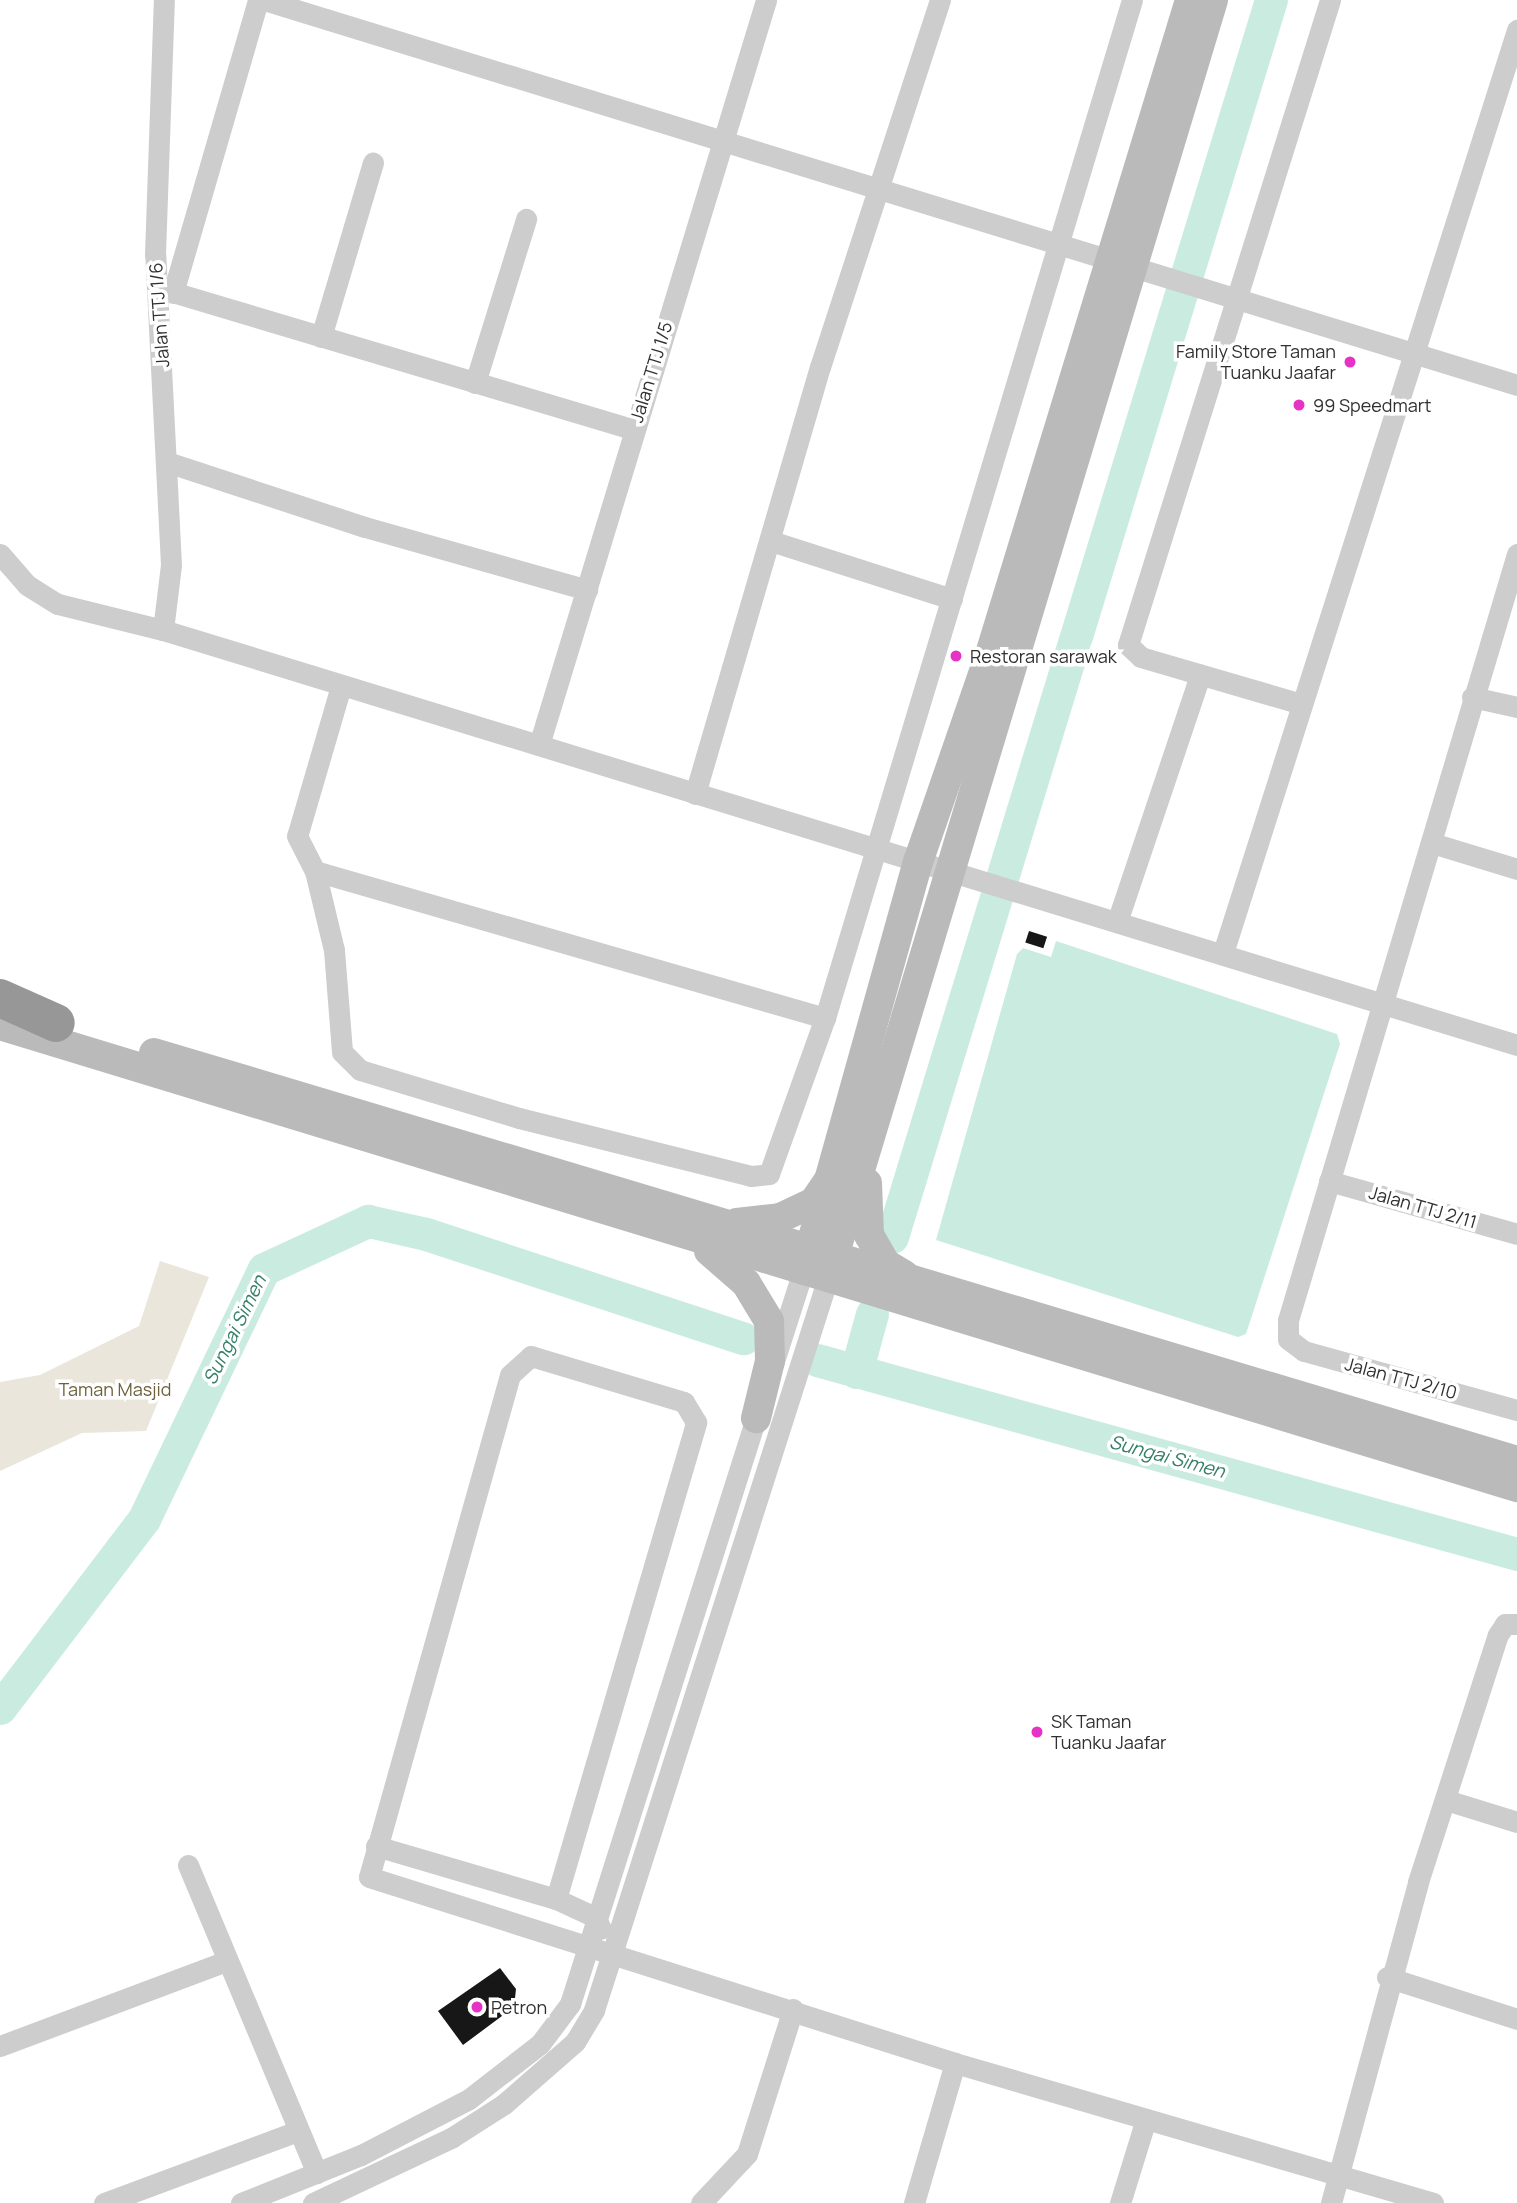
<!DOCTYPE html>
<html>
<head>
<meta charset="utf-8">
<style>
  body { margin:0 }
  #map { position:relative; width:1517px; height:2203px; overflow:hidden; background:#fff; font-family:Manrope,sans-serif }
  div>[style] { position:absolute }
  .green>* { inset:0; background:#eae6db }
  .water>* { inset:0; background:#caece0 }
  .river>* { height:33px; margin:-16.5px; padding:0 16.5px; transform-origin:16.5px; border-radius:16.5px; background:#caece0 }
  .building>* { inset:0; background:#171717; transform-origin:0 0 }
  .street>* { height:21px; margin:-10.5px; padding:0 10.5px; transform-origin:10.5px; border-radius:10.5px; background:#cdcdcd }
  .secondary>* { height:30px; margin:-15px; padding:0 15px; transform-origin:15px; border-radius:15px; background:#bababa }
  .highway>* { height:38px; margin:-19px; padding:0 19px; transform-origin:19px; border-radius:19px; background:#979797 }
  .dots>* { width:19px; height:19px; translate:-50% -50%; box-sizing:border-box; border:4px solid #fff; border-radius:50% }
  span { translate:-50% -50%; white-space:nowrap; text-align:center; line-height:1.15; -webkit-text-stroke:7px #fff; paint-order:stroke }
  .street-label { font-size:18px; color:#303030 }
  .poi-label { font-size:18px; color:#303030 }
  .right { translate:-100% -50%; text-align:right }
  .left { translate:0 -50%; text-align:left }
  .park-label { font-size:18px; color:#6c623d }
  .water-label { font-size:19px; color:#368066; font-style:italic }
</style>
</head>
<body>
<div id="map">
  <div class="green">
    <div style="clip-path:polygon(160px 1261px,209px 1277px,146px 1431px,82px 1433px,0 1471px,0 1382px,40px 1375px,139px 1326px)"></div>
  </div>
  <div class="water">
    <div style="clip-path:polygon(1056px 941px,1337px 1034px,1340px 1044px,1246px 1334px,1238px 1337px,936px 1240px,1017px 954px,1023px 948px,1051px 957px)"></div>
  </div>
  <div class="river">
    <div style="left:892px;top:1237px;width:1294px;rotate:-72.97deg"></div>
    <div style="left:817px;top:1360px;width:726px;rotate:15.49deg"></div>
    <div style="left:856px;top:1372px;width:60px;rotate:-74.6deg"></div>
    <div style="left:0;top:1708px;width:238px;rotate:-52.7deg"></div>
    <div style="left:144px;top:1519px;width:277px;rotate:-64.4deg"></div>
    <div style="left:264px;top:1269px;width:115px;rotate:-24.8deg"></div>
    <div style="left:368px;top:1221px;width:59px;rotate:12.6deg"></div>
    <div style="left:426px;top:1234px;width:334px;rotate:18.2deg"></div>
  </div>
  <div class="building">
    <div style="left:1029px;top:931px;width:19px;height:12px;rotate:18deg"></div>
    <div style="clip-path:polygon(500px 1968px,516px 1989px,514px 2007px,463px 2045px,438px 2011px)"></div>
  </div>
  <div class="street">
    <div style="left:264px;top:0;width:1311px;rotate:17.08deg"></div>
    <div style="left:159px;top:288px;width:496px;rotate:16.6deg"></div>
    <div style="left:173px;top:293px;width:305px;rotate:-73.8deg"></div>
    <div style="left:321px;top:337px;width:182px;rotate:-73.4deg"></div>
    <div style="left:475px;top:383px;width:172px;rotate:-72.7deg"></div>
    <div style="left:167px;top:462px;width:208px;rotate:18.2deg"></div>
    <div style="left:365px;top:527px;width:231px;rotate:15.8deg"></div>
    <div style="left:771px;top:541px;width:190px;rotate:17.8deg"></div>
    <div style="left:0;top:554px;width:41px;rotate:48.9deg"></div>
    <div style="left:27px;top:585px;width:36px;rotate:32deg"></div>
    <div style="left:58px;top:604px;width:108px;rotate:13.9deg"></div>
    <div style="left:163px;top:630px;width:1416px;rotate:17.04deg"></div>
    <div style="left:1517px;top:554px;width:799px;rotate:106.64deg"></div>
    <div style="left:1288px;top:1320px;width:19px;rotate:90deg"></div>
    <div style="left:1288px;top:1339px;width:20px;rotate:37deg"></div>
    <div style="left:1304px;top:1351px;width:221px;rotate:15.5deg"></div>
    <div style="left:163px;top:630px;width:65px;rotate:-83deg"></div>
    <div style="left:171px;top:565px;width:311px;rotate:-92.9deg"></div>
    <div style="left:155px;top:254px;width:254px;rotate:-88deg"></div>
    <div style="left:341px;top:686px;width:156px;rotate:106.3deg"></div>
    <div style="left:297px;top:836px;width:39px;rotate:63deg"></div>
    <div style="left:315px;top:871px;width:81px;rotate:76.5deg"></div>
    <div style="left:334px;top:950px;width:102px;rotate:85.5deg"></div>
    <div style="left:342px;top:1052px;width:25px;rotate:45deg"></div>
    <div style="left:360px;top:1070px;width:166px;rotate:16.8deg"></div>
    <div style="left:519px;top:1118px;width:239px;rotate:14deg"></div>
    <div style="left:751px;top:1176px;width:18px;rotate:-6deg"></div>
    <div style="left:769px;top:1174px;width:166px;rotate:-70.3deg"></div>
    <div style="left:825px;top:1018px;width:1063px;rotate:-73.22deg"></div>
    <div style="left:1472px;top:697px;width:46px;rotate:12.5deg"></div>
    <div style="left:1298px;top:703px;width:164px;rotate:-163.7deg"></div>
    <div style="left:1141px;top:657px;width:18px;rotate:-137deg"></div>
    <div style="left:1128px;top:645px;width:676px;rotate:-72.61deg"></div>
    <div style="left:539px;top:745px;width:779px;rotate:-73.05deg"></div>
    <div style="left:695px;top:794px;width:445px;rotate:-73.7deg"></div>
    <div style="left:820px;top:367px;width:386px;rotate:-71.9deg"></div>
    <div style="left:1432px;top:843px;width:89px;rotate:17deg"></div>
    <div style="left:315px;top:871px;width:531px;rotate:16.08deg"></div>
    <div style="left:1117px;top:922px;width:261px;rotate:-71.4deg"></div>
    <div style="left:1223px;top:953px;width:969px;rotate:-72.33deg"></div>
    <div style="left:1329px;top:1181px;width:195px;rotate:15.7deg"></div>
    <div style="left:775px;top:1358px;width:88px;rotate:-72.2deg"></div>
    <div style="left:1446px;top:1800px;width:74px;rotate:17.2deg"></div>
    <div style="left:376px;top:1846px;width:188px;rotate:16.4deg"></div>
    <div style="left:556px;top:1899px;width:43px;rotate:24.8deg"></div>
    <div style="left:595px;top:1917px;width:13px;rotate:63deg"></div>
    <div style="left:188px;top:1865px;width:334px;rotate:67.3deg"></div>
    <div style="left:556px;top:1899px;width:497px;rotate:-73.6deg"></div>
    <div style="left:696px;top:1422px;width:23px;rotate:-121deg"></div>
    <div style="left:684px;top:1402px;width:160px;rotate:-163.3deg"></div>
    <div style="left:531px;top:1356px;width:28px;rotate:138deg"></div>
    <div style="left:510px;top:1375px;width:521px;rotate:105.69deg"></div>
    <div style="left:369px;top:1877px;width:615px;rotate:17.61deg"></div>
    <div style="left:955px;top:2063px;width:498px;rotate:16.3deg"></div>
    <div style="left:1387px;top:1977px;width:137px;rotate:17.9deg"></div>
    <div style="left:0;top:2046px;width:241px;rotate:-20.6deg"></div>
    <div style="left:104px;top:2203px;width:207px;rotate:-20.4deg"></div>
    <div style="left:241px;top:2203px;width:129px;rotate:-21.8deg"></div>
    <div style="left:361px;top:2155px;width:122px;rotate:-27.4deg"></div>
    <div style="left:469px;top:2099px;width:90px;rotate:-37.8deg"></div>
    <div style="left:540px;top:2044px;width:50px;rotate:-53.1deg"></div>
    <div style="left:570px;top:2004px;width:628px;rotate:-72.4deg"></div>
    <div style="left:313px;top:2203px;width:153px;rotate:-25.2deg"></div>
    <div style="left:451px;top:2138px;width:63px;rotate:-32.7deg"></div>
    <div style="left:504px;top:2104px;width:94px;rotate:-41.1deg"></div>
    <div style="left:575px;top:2042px;width:37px;rotate:-59deg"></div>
    <div style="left:594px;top:2010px;width:765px;rotate:-72.28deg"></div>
    <div style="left:701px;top:2203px;width:67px;rotate:-46.8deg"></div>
    <div style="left:747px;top:2154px;width:152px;rotate:-72.4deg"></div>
    <div style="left:914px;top:2203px;width:146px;rotate:-73.7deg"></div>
    <div style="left:1120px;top:2203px;width:88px;rotate:-72.8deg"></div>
    <div style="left:1331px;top:2203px;width:333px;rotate:-74.8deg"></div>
    <div style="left:1418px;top:1882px;width:260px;rotate:-72.1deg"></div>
    <div style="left:1498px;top:1635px;width:13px;rotate:-58deg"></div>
    <div style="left:1505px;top:1624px;width:12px"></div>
  </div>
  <div class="secondary">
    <div style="left:0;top:1025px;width:1586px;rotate:16.94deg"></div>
    <div style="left:154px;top:1053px;width:1423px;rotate:16.66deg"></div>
    <div style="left:867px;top:1183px;width:52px;rotate:87.8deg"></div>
    <div style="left:869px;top:1235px;width:34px;rotate:60deg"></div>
    <div style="left:886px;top:1264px;width:21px;rotate:31deg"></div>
    <div style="left:737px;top:1223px;width:43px;rotate:-6.6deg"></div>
    <div style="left:780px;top:1218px;width:38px;rotate:-25deg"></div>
    <div style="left:814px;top:1202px;width:27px;rotate:-56deg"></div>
    <div style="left:709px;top:1251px;width:49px;rotate:40.9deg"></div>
    <div style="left:746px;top:1283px;width:44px;rotate:58.8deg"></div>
    <div style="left:769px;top:1321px;width:40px;rotate:88.6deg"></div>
    <div style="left:770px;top:1361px;width:59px;rotate:103.8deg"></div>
    <div style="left:804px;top:1270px;width:424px;rotate:-74.4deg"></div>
    <div style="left:918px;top:862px;width:223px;rotate:-70.9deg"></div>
    <div style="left:991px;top:651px;width:681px;rotate:-73deg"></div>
    <div style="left:828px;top:1276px;width:1333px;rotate:-73.21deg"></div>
  </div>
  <div class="highway">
    <div style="left:0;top:998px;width:61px;rotate:24.1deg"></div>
  </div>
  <div class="dots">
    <div style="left:1350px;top:362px;background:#e633c5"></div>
    <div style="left:1299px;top:405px;background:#e633c5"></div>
    <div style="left:956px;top:656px;background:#e633c5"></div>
    <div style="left:1037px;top:1732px;background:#e633c5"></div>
    <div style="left:477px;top:2007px;background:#e633c5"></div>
  </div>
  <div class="street-label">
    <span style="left:159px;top:315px;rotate:-94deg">Jalan TTJ 1/6</span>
    <span style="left:651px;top:372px;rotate:-73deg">Jalan TTJ 1/5</span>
    <span style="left:1423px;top:1207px;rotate:16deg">Jalan TTJ 2/11</span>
    <span style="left:1401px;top:1378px;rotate:15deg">Jalan TTJ 2/10</span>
  </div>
  <div class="poi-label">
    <span class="right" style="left:1336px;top:362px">Family Store Taman<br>Tuanku Jaafar</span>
    <span class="left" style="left:1313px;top:405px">99 Speedmart</span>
    <span class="left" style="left:970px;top:656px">Restoran sarawak</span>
    <span class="left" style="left:1051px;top:1732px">SK Taman<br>Tuanku Jaafar</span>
    <span class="left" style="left:491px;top:2007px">Petron</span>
  </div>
  <div class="park-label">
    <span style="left:115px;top:1389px">Taman Masjid</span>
  </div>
  <div class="water-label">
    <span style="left:235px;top:1330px;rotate:-64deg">Sungai Simen</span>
    <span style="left:1167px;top:1457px;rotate:15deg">Sungai Simen</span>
  </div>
</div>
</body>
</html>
